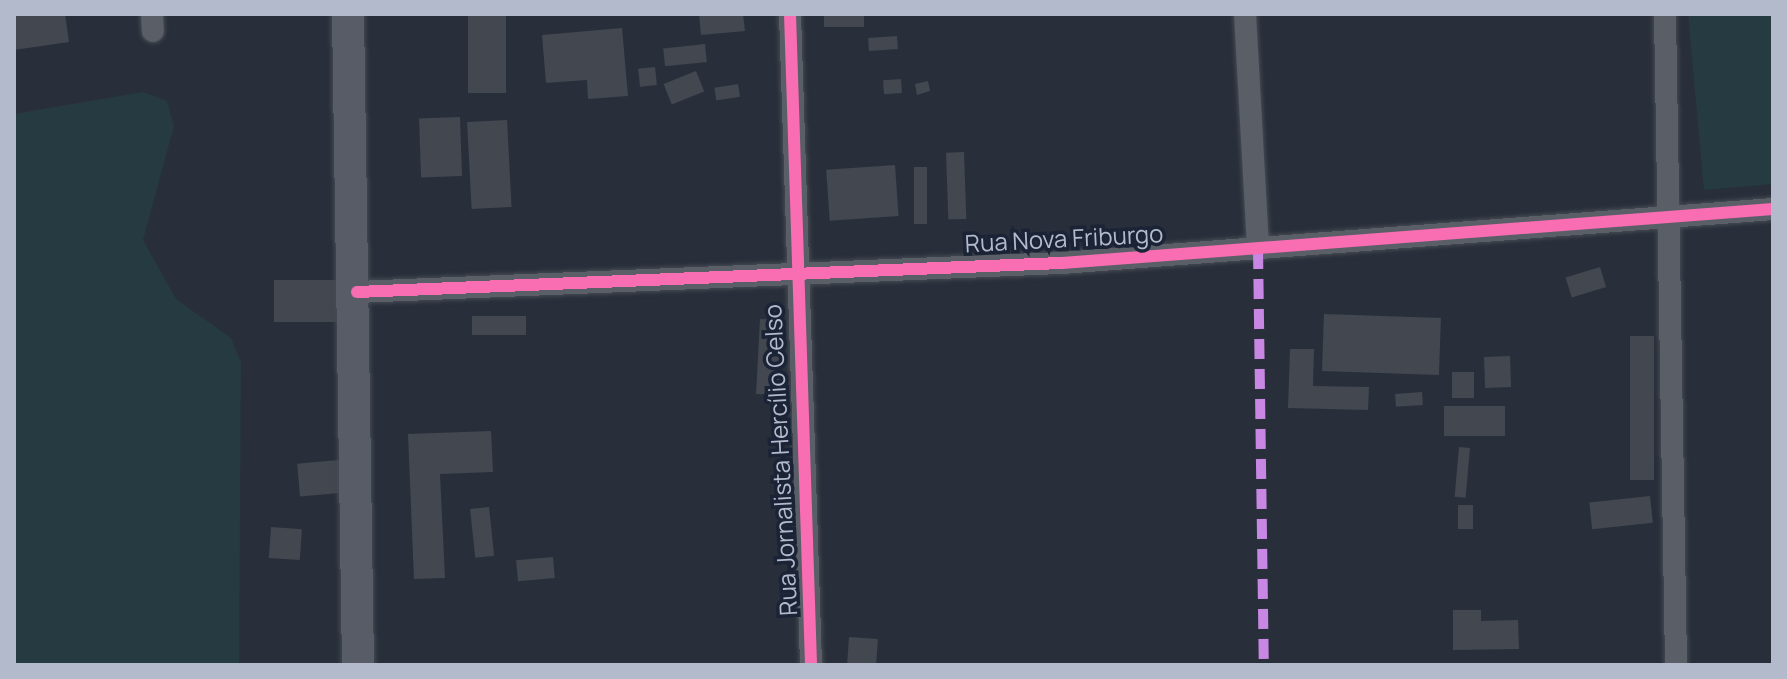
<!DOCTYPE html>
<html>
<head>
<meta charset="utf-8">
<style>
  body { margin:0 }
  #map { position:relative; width:1787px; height:679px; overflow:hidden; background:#292f3a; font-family:Manrope,sans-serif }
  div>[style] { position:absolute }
  .green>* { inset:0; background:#253a41 }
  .building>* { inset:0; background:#424750; transform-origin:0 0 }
  .roads { filter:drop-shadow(0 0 2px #454a53) drop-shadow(0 0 2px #454a53) }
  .street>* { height:22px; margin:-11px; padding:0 11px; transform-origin:11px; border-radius:11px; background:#5a5e67 }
  .secondary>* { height:32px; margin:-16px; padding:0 16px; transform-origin:16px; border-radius:16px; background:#585c66 }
  .quiet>* { height:10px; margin-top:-5px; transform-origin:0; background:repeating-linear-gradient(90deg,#c787e3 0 20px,transparent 0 30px) }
  .cycleway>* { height:12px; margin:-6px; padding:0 6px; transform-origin:6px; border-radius:6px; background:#f96db3 }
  span { translate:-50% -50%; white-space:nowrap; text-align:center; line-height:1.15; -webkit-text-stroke:7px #1b2436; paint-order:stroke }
  .street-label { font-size:24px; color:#b2bacb }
  .frame { position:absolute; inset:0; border:16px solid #b2bacb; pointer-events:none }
</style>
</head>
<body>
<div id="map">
  <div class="green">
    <div style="clip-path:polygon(1688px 14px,1773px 14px,1773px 184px,1704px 190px)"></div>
    <div style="clip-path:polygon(143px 92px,167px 101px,174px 126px,143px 240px,176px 299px,231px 338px,241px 362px,239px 665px,14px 665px,14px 114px)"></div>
  </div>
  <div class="building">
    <div style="clip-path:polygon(14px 14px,65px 14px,69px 42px,14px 50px)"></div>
    <div style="left:468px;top:14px;width:38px;height:79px"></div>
    <div style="clip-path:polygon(699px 14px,743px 14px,745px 31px,701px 35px)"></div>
    <div style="left:824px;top:14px;width:40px;height:13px"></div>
    <div style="clip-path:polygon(622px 28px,628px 96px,588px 99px,587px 80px,546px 83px,542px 35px)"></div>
    <div style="left:897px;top:36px;width:13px;height:29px;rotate:86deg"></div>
    <div style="left:705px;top:44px;width:18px;height:42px;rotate:84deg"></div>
    <div style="left:655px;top:67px;width:18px;height:17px;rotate:84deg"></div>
    <div style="left:696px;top:71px;width:22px;height:35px;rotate:68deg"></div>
    <div style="left:901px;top:79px;width:14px;height:18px;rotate:86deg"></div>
    <div style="clip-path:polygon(928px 81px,930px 91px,917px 95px,915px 84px)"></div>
    <div style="left:738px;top:84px;width:13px;height:24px;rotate:81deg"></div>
    <div style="left:460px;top:117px;width:59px;height:41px;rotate:88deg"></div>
    <div style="left:507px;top:120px;width:87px;height:40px;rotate:87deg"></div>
    <div style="left:964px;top:152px;width:67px;height:18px;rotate:88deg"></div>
    <div style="left:895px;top:165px;width:51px;height:69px;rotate:86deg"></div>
    <div style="left:914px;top:167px;width:13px;height:57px"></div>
    <div style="left:1600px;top:267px;width:21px;height:36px;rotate:73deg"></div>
    <div style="left:274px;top:280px;width:64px;height:42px"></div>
    <div style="left:1324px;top:314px;width:117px;height:57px;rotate:2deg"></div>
    <div style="left:526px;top:316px;width:19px;height:54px;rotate:90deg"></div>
    <div style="left:760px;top:319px;width:22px;height:75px;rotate:3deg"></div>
    <div style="left:1654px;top:336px;width:144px;height:24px;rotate:90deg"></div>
    <div style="clip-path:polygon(1290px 349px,1314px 349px,1313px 386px,1369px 387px,1368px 410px,1288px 408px)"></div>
    <div style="left:1510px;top:356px;width:31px;height:26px;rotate:88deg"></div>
    <div style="left:1452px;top:372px;width:22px;height:26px"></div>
    <div style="left:1422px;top:392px;width:13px;height:27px;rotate:86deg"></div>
    <div style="left:1444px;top:406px;width:61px;height:30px"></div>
    <div style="clip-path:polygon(491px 431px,493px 472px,440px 474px,445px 578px,414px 579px,408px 434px)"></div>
    <div style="left:1459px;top:447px;width:11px;height:50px;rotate:5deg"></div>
    <div style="left:339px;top:460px;width:33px;height:42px;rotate:85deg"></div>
    <div style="left:1650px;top:496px;width:27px;height:61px;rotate:84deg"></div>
    <div style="left:1458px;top:505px;width:15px;height:24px"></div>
    <div style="left:489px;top:507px;width:49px;height:19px;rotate:84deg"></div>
    <div style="left:271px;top:527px;width:31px;height:31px;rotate:4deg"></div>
    <div style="left:553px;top:557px;width:21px;height:37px;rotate:85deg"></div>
    <div style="clip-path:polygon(1453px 610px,1481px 610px,1481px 621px,1518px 620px,1519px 649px,1453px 650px)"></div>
    <div style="left:849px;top:637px;width:29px;height:28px;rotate:4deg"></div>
  </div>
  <div class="roads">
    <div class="street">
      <div style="left:152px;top:14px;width:17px;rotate:87deg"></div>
      <div style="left:790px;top:14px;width:651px;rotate:88.15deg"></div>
      <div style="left:1245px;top:14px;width:235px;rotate:86.8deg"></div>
      <div style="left:1665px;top:14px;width:651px;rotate:89.03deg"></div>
      <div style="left:357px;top:292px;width:706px;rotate:-2.36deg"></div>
      <div style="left:1062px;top:263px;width:713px;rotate:-4.34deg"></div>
    </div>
    <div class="secondary">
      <div style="left:348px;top:14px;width:651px;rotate:89.12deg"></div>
    </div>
  </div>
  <div class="quiet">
    <div style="left:1258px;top:249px;width:416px;rotate:89.2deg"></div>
  </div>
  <div class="cycleway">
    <div style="left:790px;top:14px;width:651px;rotate:88.15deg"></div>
    <div style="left:357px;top:292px;width:706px;rotate:-2.36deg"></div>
    <div style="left:1062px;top:263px;width:713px;rotate:-4.34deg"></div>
  </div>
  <div class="street-label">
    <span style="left:1064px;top:238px;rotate:-3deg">Rua Nova Friburgo</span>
    <span style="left:780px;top:460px;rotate:-93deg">Rua Jornalista Hercílio Celso</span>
  </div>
  <div class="frame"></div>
</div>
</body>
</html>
